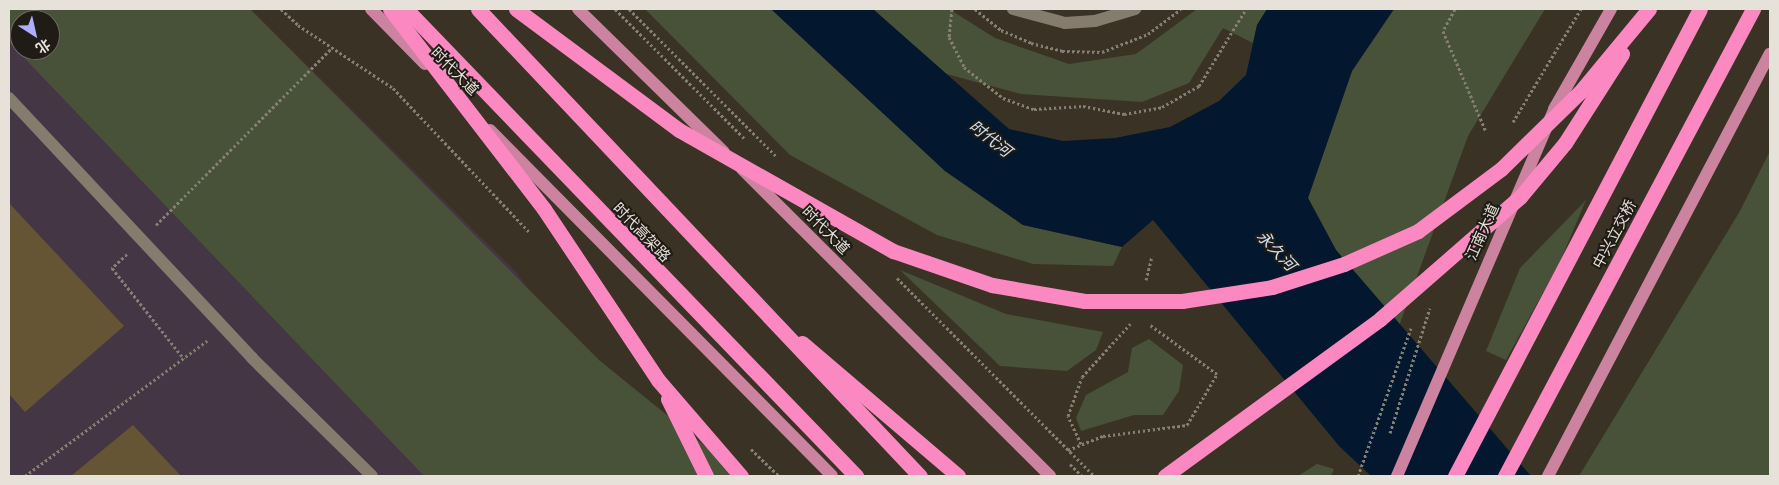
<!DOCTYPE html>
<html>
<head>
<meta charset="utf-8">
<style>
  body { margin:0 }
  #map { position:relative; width:1779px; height:485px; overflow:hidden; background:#3a3325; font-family:Helvetica,"Noto Sans SC",sans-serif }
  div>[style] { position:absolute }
  .commercial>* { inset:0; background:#443645 }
  .green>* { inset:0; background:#475238 }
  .water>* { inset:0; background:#03182f }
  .building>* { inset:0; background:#665534 }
  .path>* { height:3px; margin-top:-1.5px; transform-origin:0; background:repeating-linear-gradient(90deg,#857e73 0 2.5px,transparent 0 5px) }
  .minor>* { height:12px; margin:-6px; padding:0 6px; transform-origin:6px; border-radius:6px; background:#857c6d }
  .major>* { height:12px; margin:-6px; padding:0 6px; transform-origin:6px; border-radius:6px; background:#cc839f }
  .highway>* { height:15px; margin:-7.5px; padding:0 7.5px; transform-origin:7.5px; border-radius:7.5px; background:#fc88c1 }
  span { translate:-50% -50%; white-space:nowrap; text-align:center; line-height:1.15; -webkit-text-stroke:4px #1f1b15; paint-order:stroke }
  .street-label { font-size:15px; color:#e6e1d9 }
  .water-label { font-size:16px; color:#cfe0f5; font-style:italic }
  .frame { position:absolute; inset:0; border:10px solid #e6e1d9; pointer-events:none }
  .north { position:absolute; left:10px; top:10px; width:50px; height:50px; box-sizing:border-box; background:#1f1b15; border:1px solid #6f6a63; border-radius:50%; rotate:145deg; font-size:14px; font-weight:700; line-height:20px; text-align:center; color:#e6e1d9 }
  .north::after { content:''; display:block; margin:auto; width:18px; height:22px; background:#acaffb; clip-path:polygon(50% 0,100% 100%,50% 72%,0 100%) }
</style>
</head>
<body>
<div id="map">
  <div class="commercial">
    <div style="clip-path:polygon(evenodd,9px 9px,250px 9px,517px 273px,655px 476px,9px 476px,9px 9px,20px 20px,50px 20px,50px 50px,20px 50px,20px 20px)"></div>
  </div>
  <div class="green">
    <div style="clip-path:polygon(evenodd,9px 9px,250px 9px,599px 360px,742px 476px,424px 476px,9px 42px,9px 9px,20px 20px,50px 20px,50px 50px,20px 50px,20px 20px)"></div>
    <div style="clip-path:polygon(645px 9px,771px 9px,945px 171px,1023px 225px,1122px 247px,1113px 266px,1033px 264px,937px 235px,790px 155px)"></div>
    <div style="clip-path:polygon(873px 9px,949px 9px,995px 38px,1069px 64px,1136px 54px,1197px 9px,1267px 9px,1257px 25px,1253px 43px,1223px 28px,1189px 83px,1142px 102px,1021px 94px,943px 73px)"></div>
    <div style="clip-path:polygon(1394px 9px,1545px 9px,1468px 136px,1399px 326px,1336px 250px,1308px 198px,1352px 71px)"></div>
    <div style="clip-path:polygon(1770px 151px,1770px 476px,1579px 476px,1740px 211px)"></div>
    <div style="clip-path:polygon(1586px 200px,1560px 262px,1506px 360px,1486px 351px,1520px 268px)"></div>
    <div style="clip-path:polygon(900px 270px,1006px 314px,1103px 332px,1096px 350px,1067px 371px,1000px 366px)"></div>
    <div style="clip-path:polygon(1149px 339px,1183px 365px,1179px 391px,1163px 415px,1134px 415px,1081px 431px,1076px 418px,1086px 395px,1128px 372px,1132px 348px)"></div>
    <div style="clip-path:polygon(1317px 464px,1334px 469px,1331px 476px,1298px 476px)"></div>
  </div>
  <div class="water">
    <div style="clip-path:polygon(771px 9px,873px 9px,1009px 129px,1063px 141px,1115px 138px,1170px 127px,1219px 101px,1246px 75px,1257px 25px,1267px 9px,1394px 9px,1352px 71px,1308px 198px,1336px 250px,1531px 476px,1371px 476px,1339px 446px,1153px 220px,1122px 247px,1023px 225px,945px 171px)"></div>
  </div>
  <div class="building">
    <div style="clip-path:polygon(9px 203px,124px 326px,25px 412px,9px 394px)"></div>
    <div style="clip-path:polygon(133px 425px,181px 476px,71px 476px)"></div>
  </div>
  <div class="path">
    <div style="left:281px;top:9px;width:23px;rotate:43deg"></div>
    <div style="left:298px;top:25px;width:114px;rotate:33.6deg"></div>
    <div style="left:393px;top:88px;width:199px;rotate:46.6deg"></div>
    <div style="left:615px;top:9px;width:185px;rotate:45deg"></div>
    <div style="left:629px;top:9px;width:209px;rotate:45deg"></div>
    <div style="left:952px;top:9px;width:28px;rotate:96deg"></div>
    <div style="left:949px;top:37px;width:34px;rotate:63deg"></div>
    <div style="left:964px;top:67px;width:50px;rotate:38.5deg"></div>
    <div style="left:1003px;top:98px;width:33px;rotate:20deg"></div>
    <div style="left:1034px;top:109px;width:49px;rotate:-3.5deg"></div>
    <div style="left:1083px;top:106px;width:42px;rotate:11deg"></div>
    <div style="left:1124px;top:114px;width:39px;rotate:-10deg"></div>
    <div style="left:1162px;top:107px;width:43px;rotate:-29.6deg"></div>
    <div style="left:1199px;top:86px;width:90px;rotate:-58.6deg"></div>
    <div style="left:975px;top:9px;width:33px;rotate:39deg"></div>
    <div style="left:1001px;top:30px;width:33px;rotate:23deg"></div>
    <div style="left:1031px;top:43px;width:32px;rotate:14deg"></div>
    <div style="left:1062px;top:51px;width:40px;rotate:1.4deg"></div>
    <div style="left:1102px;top:52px;width:49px;rotate:-21.4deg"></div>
    <div style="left:1148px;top:34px;width:41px;rotate:-37.1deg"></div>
    <div style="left:1455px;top:9px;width:25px;rotate:119deg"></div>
    <div style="left:1443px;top:31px;width:110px;rotate:66.9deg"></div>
    <div style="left:1513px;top:122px;width:132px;rotate:-59deg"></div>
    <div style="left:156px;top:225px;width:250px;rotate:-45.2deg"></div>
    <div style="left:127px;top:254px;width:21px;rotate:137deg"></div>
    <div style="left:112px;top:268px;width:116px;rotate:51.6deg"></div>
    <div style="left:897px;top:278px;width:279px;rotate:45.1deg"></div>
    <div style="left:1146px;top:280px;width:25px;rotate:-76deg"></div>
    <div style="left:1390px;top:433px;width:131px;rotate:-72.3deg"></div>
    <div style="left:1081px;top:444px;width:31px;rotate:-115deg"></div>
    <div style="left:1068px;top:416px;width:41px;rotate:-70.3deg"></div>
    <div style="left:1082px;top:377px;width:72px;rotate:-47.8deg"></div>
    <div style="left:751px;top:449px;width:39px;rotate:44deg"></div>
    <div style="left:1068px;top:450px;width:38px;rotate:-22deg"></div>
    <div style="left:1103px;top:436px;width:85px;rotate:-7.5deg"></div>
    <div style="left:1187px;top:425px;width:59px;rotate:-59.5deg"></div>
    <div style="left:1217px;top:374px;width:84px;rotate:-143.7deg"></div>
    <div style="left:1070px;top:464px;width:17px;rotate:45deg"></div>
    <div style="left:25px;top:476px;width:227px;rotate:-36.6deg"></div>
    <div style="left:1358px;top:476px;width:157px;rotate:-70.3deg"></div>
  </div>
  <div class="minor">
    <div style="left:1013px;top:9px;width:54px;rotate:15.1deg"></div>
    <div style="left:1065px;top:23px;width:30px;rotate:-4deg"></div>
    <div style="left:1095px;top:21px;width:42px;rotate:-16.7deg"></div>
    <div style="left:9px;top:98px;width:356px;rotate:46.9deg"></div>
    <div style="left:252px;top:358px;width:168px;rotate:44.5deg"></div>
  </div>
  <div class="major">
    <div style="left:371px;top:9px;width:77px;rotate:45.5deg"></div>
    <div style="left:578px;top:9px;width:204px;rotate:44.4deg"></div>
    <div style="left:490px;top:130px;width:486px;rotate:45.3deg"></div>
    <div style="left:742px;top:169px;width:435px;rotate:44.9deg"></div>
    <div style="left:1397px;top:476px;width:399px;rotate:-66.8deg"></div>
    <div style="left:1554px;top:109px;width:115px;rotate:-60.3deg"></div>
    <div style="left:1548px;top:476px;width:477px;rotate:-62.3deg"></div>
  </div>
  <div class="highway">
    <div style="left:390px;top:9px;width:252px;rotate:52.4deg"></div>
    <div style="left:544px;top:209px;width:206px;rotate:56.3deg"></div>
    <div style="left:658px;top:380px;width:127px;rotate:49.2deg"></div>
    <div style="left:406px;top:9px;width:649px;rotate:46.06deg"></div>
    <div style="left:478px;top:9px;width:643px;rotate:46.58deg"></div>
    <div style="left:516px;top:9px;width:203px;rotate:36.6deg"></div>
    <div style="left:679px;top:130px;width:246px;rotate:29.5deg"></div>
    <div style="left:893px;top:251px;width:105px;rotate:19deg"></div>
    <div style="left:992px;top:285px;width:94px;rotate:9.8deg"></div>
    <div style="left:1085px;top:301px;width:97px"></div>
    <div style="left:1182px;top:301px;width:91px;rotate:-8.8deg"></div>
    <div style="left:1272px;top:287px;width:76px;rotate:-17.7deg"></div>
    <div style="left:1344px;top:264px;width:81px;rotate:-24deg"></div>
    <div style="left:1418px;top:231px;width:104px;rotate:-36.8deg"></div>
    <div style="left:1501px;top:169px;width:110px;rotate:-44.3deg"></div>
    <div style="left:1580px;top:92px;width:108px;rotate:-50.3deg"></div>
    <div style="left:802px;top:343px;width:205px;rotate:40.4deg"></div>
    <div style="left:668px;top:399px;width:86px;rotate:63.7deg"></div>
    <div style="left:1165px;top:476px;width:266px;rotate:-36.1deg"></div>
    <div style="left:1380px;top:319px;width:186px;rotate:-41.1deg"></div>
    <div style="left:1520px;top:197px;width:70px;rotate:-50.2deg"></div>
    <div style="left:1565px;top:143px;width:106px;rotate:-57.4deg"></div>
    <div style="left:1455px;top:476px;width:527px;rotate:-62.32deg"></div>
    <div style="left:1505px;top:476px;width:529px;rotate:-62.03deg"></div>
  </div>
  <div class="street-label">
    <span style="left:455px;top:71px;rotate:45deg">时代大道</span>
    <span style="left:826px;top:230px;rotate:45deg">时代大道</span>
    <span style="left:642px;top:232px;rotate:46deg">时代高架路</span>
    <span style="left:1482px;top:232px;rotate:-66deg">江南大道</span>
    <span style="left:1614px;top:234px;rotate:-62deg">中兴立交桥</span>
  </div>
  <div class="water-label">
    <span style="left:990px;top:139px;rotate:38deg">时代河</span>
    <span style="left:1276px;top:251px;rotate:47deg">永久河</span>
  </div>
  <div class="frame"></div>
  <div class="north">北</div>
</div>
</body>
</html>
